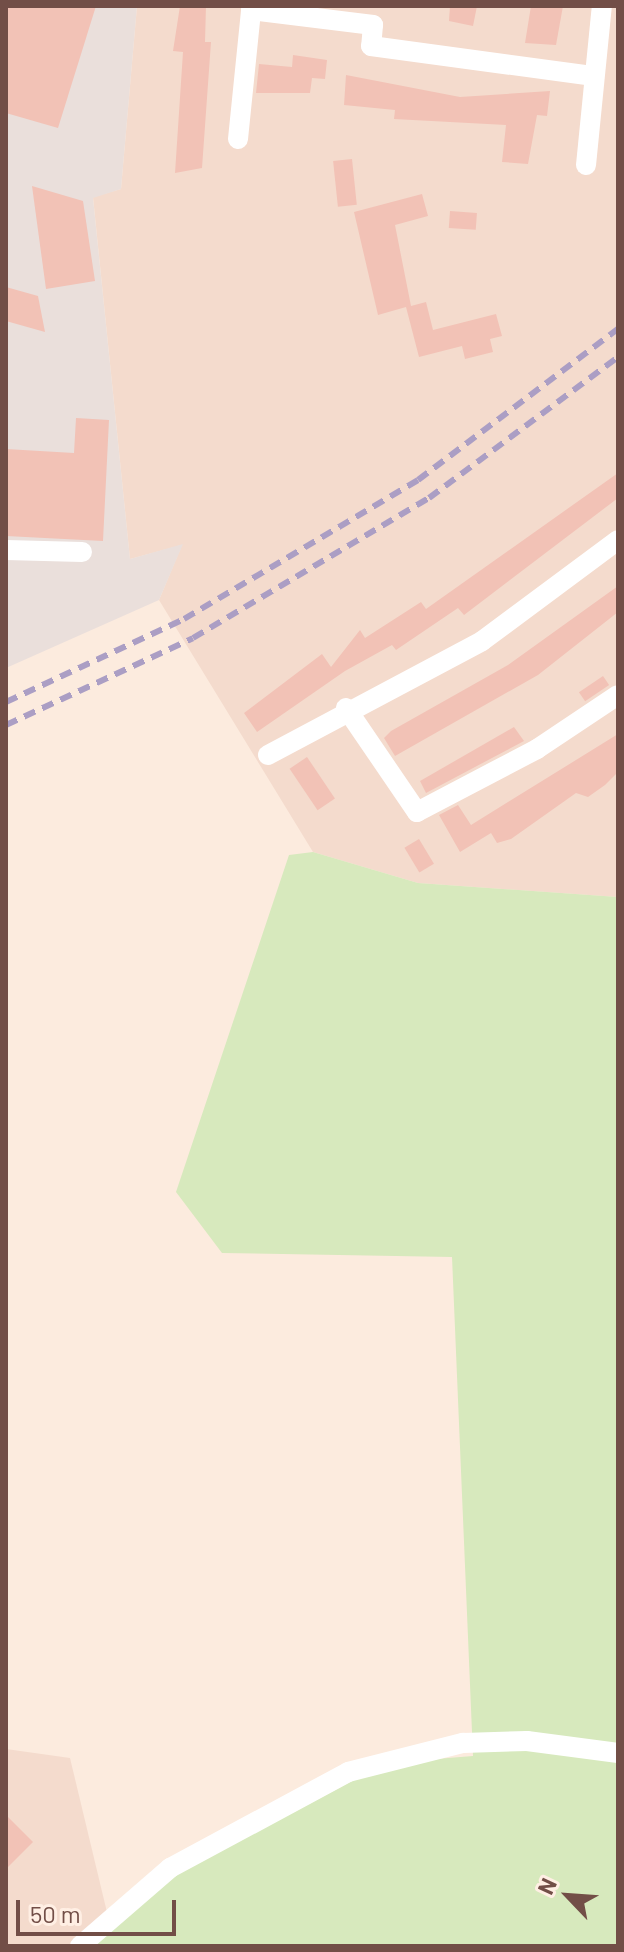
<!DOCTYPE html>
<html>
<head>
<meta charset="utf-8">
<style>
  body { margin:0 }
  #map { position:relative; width:624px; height:1952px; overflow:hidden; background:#fcebde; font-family:Barlow,sans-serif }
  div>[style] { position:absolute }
  .residential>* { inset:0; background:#f4dbcd }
  .industrial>* { inset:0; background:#eadfdb }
  .green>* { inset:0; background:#d7e9bd }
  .building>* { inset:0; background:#f2c2b6; transform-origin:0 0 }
  .minor>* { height:20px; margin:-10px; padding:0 10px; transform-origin:10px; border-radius:10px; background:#fff }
  .rail>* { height:6px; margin-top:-3px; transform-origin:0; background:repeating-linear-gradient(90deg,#ab9ec4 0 12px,transparent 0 20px) }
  span { translate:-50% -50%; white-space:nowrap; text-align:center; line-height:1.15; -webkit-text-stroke:7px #ffefe4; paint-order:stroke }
  .frame { position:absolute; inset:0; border:8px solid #724e47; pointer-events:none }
  .north { position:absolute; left:528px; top:1856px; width:80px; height:80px; -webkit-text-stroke:6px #ffefe4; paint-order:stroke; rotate:295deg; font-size:22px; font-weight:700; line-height:32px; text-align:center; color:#724e47 }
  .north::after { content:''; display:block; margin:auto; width:28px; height:36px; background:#724e47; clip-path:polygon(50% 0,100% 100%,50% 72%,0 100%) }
  .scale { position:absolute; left:16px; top:1900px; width:160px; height:36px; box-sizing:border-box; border:4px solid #724e47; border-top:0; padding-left:10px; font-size:24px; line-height:28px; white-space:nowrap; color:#724e47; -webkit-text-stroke:6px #ffefe4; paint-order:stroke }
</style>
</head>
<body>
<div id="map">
  <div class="residential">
    <div style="clip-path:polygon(137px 6px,618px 6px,618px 897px,418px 883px,313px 852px,159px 600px,182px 545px,130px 559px,93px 197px,121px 189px)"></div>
    <div style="clip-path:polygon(6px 1749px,70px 1758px,111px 1929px,93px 1946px,6px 1946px)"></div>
  </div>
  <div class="industrial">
    <div style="clip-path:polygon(6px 6px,137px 6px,121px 189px,93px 198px,130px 559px,183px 544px,159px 600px,6px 668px)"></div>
  </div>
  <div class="green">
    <div style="clip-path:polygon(313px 852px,418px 883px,618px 897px,618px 1946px,93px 1946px,176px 1875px,352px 1781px,411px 1761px,473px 1756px,452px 1257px,222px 1253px,176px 1192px,289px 855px)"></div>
  </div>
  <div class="building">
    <div style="clip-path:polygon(6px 6px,96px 6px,58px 128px,6px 113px)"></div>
    <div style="clip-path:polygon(180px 6px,206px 6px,205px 42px,211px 42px,202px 168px,175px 173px,183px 52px,173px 51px)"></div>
    <div style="clip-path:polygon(450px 6px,477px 6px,473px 26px,449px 21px)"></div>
    <div style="clip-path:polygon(531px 6px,563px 6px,556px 45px,525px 43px)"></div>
    <div style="clip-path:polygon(293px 55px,327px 60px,325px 79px,312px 78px,310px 93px,256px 93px,259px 64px,292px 67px)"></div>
    <div style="clip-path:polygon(346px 75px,460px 97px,550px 91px,547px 116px,537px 115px,528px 164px,502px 162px,506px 125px,394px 119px,395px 110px,344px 105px)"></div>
    <div style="left:352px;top:159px;width:46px;height:19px;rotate:84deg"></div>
    <div style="clip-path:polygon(32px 186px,83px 201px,95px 281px,46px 289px)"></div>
    <div style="clip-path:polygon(422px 194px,428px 216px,395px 225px,411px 306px,426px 302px,433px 330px,496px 314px,502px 336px,490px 339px,493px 352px,465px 359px,462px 346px,419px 357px,406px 307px,378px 315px,354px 212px)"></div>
    <div style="left:450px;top:211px;width:27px;height:17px;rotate:4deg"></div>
    <div style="clip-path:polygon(6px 287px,38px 296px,45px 332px,6px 321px)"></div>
    <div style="clip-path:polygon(76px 418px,109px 420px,103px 541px,6px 536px,6px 449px,74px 453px)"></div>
    <div style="clip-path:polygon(618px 473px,618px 498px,464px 615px,458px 608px,396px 650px,392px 645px,345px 671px,257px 732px,244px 713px,322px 654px,331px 667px,360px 630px,365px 638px,421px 602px,426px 609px)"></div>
    <div style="clip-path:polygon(618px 586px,618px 612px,538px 675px,395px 756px,384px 738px,391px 731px,508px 665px)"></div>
    <div style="left:603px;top:676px;width:11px;height:29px;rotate:56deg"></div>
    <div style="clip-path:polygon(514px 727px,524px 741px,426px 793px,420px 781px)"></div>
    <div style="clip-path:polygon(618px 734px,618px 772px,605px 785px,588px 797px,576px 793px,511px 839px,497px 843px,491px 833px,460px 852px,439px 815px,458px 805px,471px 825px)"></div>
    <div style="left:307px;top:757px;width:50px;height:21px;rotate:56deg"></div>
    <div style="left:419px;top:839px;width:29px;height:17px;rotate:59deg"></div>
    <div style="clip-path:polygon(6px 1815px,33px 1842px,6px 1869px)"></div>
  </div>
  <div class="minor">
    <div style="left:238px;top:139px;width:130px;rotate:-84.2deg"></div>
    <div style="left:251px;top:10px;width:123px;rotate:7deg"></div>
    <div style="left:373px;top:25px;width:21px;rotate:95deg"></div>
    <div style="left:371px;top:46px;width:225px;rotate:7.7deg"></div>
    <div style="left:586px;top:165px;width:160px;rotate:-84.3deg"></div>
    <div style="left:6px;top:550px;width:76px;rotate:1.5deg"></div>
    <div style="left:346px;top:708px;width:126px;rotate:55.7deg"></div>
    <div style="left:417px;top:812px;width:136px;rotate:-27.7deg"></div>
    <div style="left:537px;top:749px;width:97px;rotate:-33.7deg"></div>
    <div style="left:268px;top:755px;width:242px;rotate:-28deg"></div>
    <div style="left:482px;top:641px;width:169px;rotate:-36.6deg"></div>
    <div style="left:80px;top:1946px;width:119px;rotate:-40.9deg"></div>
    <div style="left:170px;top:1868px;width:202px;rotate:-28.3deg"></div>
    <div style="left:348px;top:1772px;width:119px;rotate:-14.2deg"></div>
    <div style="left:463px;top:1743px;width:64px;rotate:-1.8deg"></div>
    <div style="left:527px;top:1741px;width:92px;rotate:7.5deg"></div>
  </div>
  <div class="rail">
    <div style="left:6px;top:702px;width:196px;rotate:-25deg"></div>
    <div style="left:184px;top:619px;width:272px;rotate:-30.7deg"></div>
    <div style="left:418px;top:480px;width:251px;rotate:-37.1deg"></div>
    <div style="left:6px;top:725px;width:206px;rotate:-24.9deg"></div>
    <div style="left:193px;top:638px;width:274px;rotate:-30.7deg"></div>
    <div style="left:429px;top:498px;width:236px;rotate:-36.7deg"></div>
  </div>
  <div class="frame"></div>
  <div class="north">N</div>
  <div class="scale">50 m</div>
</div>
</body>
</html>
